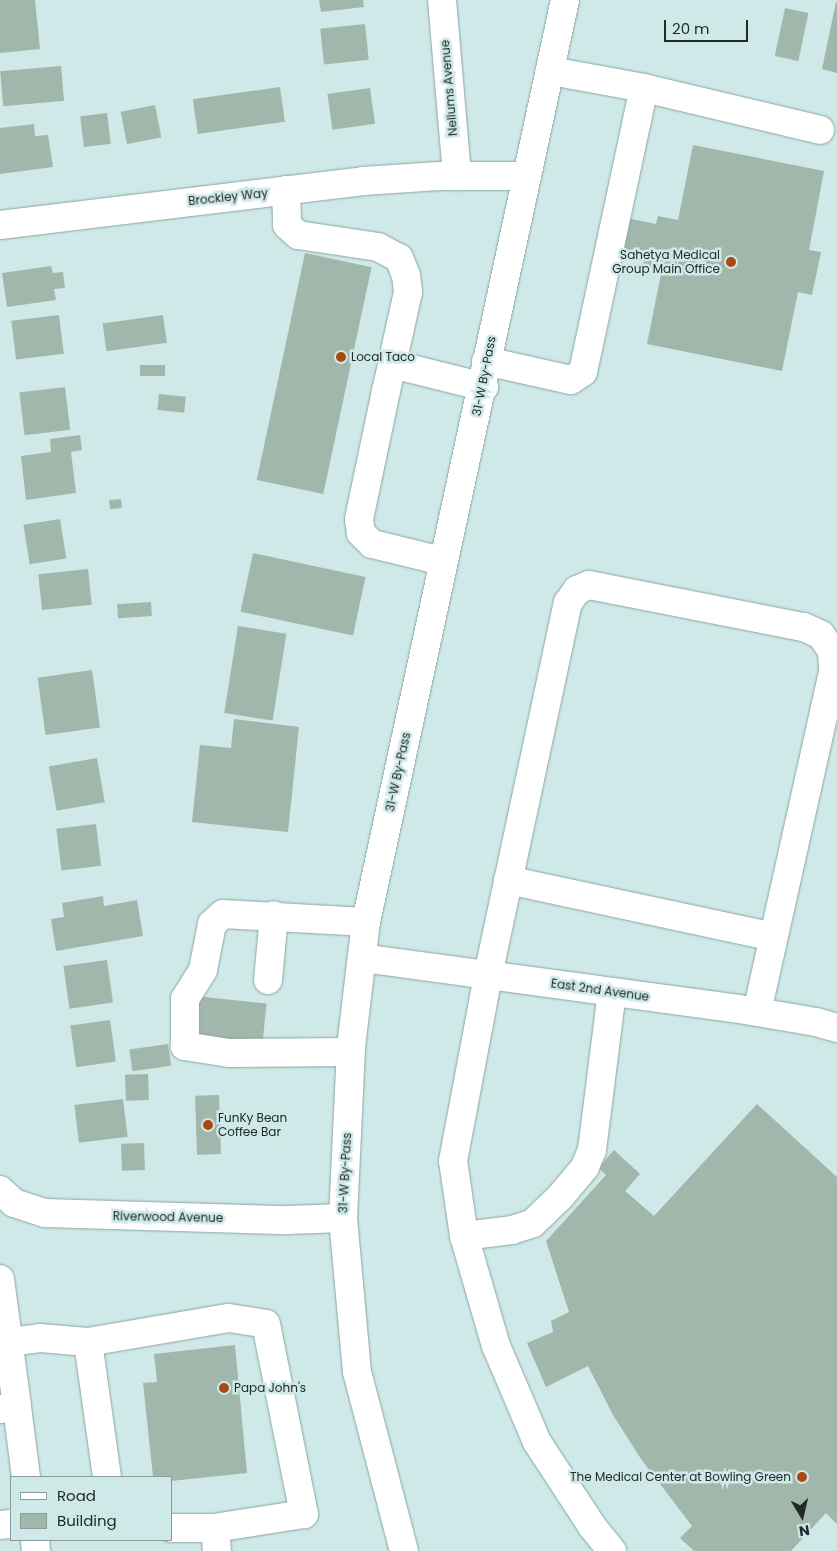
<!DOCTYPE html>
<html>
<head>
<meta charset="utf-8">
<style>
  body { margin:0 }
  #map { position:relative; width:837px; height:1551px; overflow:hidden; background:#cee9e7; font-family:Poppins,sans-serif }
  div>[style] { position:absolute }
  .building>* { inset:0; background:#a2b7ac; transform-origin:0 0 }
  .roads { filter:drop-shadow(0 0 1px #8ba5a4) drop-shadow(0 0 1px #8ba5a4) }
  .minor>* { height:28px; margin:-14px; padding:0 14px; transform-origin:14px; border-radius:14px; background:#fff }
  .major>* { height:28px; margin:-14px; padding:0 14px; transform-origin:14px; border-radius:14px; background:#fff }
  .dots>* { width:14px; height:14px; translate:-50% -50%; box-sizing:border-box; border:2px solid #cee9e7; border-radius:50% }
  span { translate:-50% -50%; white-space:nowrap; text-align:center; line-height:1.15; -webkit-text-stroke:5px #cee9e7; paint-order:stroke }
  .street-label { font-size:12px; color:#202a2a }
  .poi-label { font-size:12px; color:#202a2a }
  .right { translate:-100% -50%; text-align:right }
  .left { translate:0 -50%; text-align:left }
  .legend { position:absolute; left:10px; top:1476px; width:162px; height:65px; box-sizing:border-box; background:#cee9e7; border:1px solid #889d9b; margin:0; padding:6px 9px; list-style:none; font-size:15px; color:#202a2a }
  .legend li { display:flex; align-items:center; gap:10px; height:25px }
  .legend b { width:25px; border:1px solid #889d9b }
  .north { position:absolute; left:777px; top:1491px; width:50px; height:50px; -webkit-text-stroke:4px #cee9e7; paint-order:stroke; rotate:171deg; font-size:14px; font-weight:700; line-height:20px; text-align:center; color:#202a2a }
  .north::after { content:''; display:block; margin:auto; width:18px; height:22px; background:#202a2a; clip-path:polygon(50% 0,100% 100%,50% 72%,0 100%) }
  .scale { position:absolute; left:664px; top:20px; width:84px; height:22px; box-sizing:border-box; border:2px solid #202a2a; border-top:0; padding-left:6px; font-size:15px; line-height:18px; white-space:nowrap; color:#202a2a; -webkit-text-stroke:4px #cee9e7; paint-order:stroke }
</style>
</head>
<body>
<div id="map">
  <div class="building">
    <div style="clip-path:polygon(0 0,35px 0,40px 49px,0 53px)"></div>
    <div style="clip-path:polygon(319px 0,363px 0,364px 7px,321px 12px)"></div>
    <div style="clip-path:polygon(836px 2px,837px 2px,837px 73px,822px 69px)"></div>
    <div style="left:785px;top:8px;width:24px;height:49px;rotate:12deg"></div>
    <div style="left:365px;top:24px;width:36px;height:45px;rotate:84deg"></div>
    <div style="left:61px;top:66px;width:35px;height:61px;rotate:85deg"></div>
    <div style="left:280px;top:87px;width:35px;height:88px;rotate:82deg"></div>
    <div style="left:370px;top:88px;width:36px;height:43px;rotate:82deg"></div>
    <div style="left:155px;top:105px;width:33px;height:35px;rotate:79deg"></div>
    <div style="left:107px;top:113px;width:31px;height:27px;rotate:83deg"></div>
    <div style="clip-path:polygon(34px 124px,35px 136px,48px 135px,53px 167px,0 174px,0 128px)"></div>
    <div style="clip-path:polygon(693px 145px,824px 171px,809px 250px,821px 252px,812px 295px,798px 292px,782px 371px,647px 344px,662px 269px,643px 266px,644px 257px,620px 253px,627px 218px,656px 224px,658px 216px,678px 220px)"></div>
    <div style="left:305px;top:253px;width:68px;height:232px;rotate:12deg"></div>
    <div style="clip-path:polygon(51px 266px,53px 273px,63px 272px,65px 288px,54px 289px,56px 300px,7px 307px,2px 273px)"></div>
    <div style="left:59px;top:315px;width:39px;height:48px;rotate:83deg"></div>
    <div style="left:163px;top:315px;width:28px;height:61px;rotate:82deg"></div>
    <div style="left:165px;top:365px;width:11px;height:25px;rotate:90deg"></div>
    <div style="left:65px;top:387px;width:43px;height:46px;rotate:83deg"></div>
    <div style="left:159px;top:394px;width:27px;height:16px;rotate:6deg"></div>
    <div style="clip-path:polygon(80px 435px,82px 450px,71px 452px,76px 493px,26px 500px,21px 456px,51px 452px,50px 439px)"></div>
    <div style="left:121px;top:499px;width:9px;height:12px;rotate:84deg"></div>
    <div style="left:60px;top:519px;width:40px;height:37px;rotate:81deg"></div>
    <div style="left:253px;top:553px;width:115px;height:60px;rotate:12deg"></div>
    <div style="left:88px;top:569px;width:36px;height:50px;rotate:84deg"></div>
    <div style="left:151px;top:602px;width:14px;height:34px;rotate:86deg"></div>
    <div style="left:238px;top:626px;width:49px;height:88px;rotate:9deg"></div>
    <div style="left:92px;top:670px;width:58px;height:55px;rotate:82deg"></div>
    <div style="clip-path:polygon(234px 719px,299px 727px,288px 832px,192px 822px,200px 745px,231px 748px)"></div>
    <div style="left:97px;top:758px;width:45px;height:49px;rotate:80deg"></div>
    <div style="left:96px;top:824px;width:42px;height:40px;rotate:83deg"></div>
    <div style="clip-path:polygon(103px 896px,104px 906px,137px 900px,143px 936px,56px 951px,51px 919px,64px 917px,62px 903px)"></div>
    <div style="left:107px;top:960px;width:43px;height:44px;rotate:82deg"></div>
    <div style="left:195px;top:996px;width:72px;height:41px;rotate:6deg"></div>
    <div style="left:110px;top:1020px;width:42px;height:40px;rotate:82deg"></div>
    <div style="left:168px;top:1044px;width:22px;height:39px;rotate:82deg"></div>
    <div style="left:148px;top:1074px;width:26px;height:23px;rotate:88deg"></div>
    <div style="left:219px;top:1095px;width:59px;height:24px;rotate:88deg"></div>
    <div style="left:123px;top:1099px;width:38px;height:49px;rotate:83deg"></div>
    <div style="clip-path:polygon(757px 1104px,837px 1177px,837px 1524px,826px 1513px,791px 1551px,694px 1551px,680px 1538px,692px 1526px,641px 1459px,613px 1415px,588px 1366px,546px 1387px,527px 1343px,553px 1332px,551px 1321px,569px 1312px,546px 1241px,606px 1175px,598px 1168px,614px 1150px,640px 1174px,625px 1191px,654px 1216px)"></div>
    <div style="left:144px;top:1143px;width:27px;height:23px;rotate:88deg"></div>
    <div style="clip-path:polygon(235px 1345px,247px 1473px,171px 1481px,171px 1477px,153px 1477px,143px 1383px,157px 1382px,154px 1354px)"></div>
  </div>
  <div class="roads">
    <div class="minor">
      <div style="left:442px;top:0;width:177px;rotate:85.1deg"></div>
      <div style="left:644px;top:88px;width:181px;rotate:13.4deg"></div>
      <div style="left:286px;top:190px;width:35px;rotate:88deg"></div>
      <div style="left:287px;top:225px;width:15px;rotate:42deg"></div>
      <div style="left:298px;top:235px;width:81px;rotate:8.5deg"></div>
      <div style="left:378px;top:247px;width:24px;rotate:28deg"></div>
      <div style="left:399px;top:258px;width:18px;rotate:68deg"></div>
      <div style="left:406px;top:275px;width:17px;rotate:83deg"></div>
      <div style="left:408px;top:292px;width:74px;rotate:102.5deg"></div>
      <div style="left:0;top:225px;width:366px;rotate:-6.9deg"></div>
      <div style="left:363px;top:181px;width:76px;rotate:-3.8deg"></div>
      <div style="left:439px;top:176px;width:87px"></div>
      <div style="left:486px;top:361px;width:87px;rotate:12.6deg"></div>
      <div style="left:571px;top:380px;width:14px;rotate:-34deg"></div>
      <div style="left:583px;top:372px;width:290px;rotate:-77.9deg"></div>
      <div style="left:644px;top:88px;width:96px;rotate:-169.7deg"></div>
      <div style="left:442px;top:561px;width:72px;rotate:-166.3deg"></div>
      <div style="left:372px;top:544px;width:16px;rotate:-135deg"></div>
      <div style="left:361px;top:533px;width:14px;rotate:-98deg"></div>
      <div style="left:359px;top:519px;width:131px;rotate:-78.1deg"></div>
      <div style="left:386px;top:391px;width:28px;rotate:-77deg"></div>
      <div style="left:392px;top:364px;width:95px;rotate:14deg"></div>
      <div style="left:508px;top:880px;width:271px;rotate:12.1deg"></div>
      <div style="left:362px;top:958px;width:380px;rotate:7.7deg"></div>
      <div style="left:739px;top:1009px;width:78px;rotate:9.6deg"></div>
      <div style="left:816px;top:1022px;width:22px;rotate:16deg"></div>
      <div style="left:268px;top:980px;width:65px;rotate:-84.7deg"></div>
      <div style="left:350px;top:1052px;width:121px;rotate:179.5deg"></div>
      <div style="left:229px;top:1053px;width:45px;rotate:-171deg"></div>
      <div style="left:185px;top:1046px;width:47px;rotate:-90deg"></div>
      <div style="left:185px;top:999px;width:34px;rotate:-58deg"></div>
      <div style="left:203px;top:970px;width:47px;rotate:-78.9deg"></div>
      <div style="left:212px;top:924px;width:15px;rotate:-42deg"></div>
      <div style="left:223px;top:914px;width:143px;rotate:3.2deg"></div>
      <div style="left:0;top:1190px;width:19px;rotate:43deg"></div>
      <div style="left:14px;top:1203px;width:33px;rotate:18deg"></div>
      <div style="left:45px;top:1213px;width:242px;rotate:1.7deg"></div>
      <div style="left:287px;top:1220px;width:56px;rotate:-2deg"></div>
      <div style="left:464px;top:1236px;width:48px;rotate:-7.1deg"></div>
      <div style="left:512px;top:1230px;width:22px;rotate:-18deg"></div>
      <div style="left:533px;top:1223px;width:37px;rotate:-44deg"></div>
      <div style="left:560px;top:1197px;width:39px;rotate:-50deg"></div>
      <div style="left:585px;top:1167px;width:18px;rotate:-68deg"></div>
      <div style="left:592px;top:1150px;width:159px;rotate:-82.8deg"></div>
      <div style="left:0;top:1279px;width:129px;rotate:82.4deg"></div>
      <div style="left:17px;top:1407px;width:17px;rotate:173deg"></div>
      <div style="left:9px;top:1342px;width:31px;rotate:-7deg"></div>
      <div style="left:40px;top:1338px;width:48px;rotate:4.8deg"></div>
      <div style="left:88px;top:1342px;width:143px;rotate:-9.7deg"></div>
      <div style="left:229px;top:1318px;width:37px;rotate:9deg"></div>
      <div style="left:266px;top:1324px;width:194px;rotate:78.7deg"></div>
      <div style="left:304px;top:1514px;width:90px;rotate:171.1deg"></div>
      <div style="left:215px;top:1528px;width:23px;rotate:85deg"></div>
      <div style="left:88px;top:1342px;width:136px;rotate:82deg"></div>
      <div style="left:17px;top:1407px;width:71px;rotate:82.7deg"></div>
      <div style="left:0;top:1525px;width:11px;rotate:-5deg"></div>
      <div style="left:171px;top:1528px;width:44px"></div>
      <div style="left:35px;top:1540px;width:11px;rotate:85deg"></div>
      <div style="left:612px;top:1551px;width:32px;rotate:-129deg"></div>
      <div style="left:592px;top:1526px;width:100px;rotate:-123.2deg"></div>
      <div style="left:537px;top:1442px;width:104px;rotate:-113.1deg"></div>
      <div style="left:496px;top:1346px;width:115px;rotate:-106.2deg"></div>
      <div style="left:464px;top:1236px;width:76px;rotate:-98.3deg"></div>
      <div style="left:453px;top:1161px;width:189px;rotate:-79.3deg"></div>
      <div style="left:488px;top:975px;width:381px;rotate:-77.9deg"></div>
      <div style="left:568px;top:603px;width:16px;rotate:-55deg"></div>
      <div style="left:577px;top:590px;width:13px;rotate:-23deg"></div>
      <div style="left:589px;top:585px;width:219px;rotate:11.1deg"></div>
      <div style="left:804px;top:627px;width:19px;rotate:25deg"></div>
      <div style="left:821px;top:635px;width:19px;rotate:55deg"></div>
      <div style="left:832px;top:651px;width:21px;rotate:87deg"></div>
      <div style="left:833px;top:672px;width:348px;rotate:102.6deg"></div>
    </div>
    <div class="major">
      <div style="left:404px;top:1551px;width:185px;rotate:-104.7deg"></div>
      <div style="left:357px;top:1372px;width:155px;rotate:-95.2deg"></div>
      <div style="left:343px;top:1218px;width:171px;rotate:-87.3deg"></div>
      <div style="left:351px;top:1047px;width:126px;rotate:-83.2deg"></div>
      <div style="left:366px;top:922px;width:943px;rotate:-77.82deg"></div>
    </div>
  </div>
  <div class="dots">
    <div style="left:731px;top:262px;background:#ab4712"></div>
    <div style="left:341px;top:357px;background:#ab4712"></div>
    <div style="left:208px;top:1125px;background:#ab4712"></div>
    <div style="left:224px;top:1388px;background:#ab4712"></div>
    <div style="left:802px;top:1477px;background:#ab4712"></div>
  </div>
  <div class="street-label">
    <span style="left:449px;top:88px;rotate:-95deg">Nellums Avenue</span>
    <span style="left:228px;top:197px;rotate:-6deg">Brockley Way</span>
    <span style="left:484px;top:376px;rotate:-79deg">31-W By-Pass</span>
    <span style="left:398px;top:772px;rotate:-78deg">31-W By-Pass</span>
    <span style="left:600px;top:990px;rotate:8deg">East 2nd Avenue</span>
    <span style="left:345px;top:1173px;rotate:-87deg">31-W By-Pass</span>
    <span style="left:168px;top:1217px;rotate:1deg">Riverwood Avenue</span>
  </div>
  <div class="poi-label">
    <span class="right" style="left:720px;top:262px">Sahetya Medical<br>Group Main Office</span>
    <span class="left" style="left:351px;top:357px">Local Taco</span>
    <span class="left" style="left:218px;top:1125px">FunKy Bean<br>Coffee Bar</span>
    <span class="left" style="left:234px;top:1388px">Papa John's</span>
    <span class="right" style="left:791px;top:1477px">The Medical Center at Bowling Green</span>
  </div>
  <ul class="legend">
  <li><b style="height:6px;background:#fff"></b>Road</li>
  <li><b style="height:14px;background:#a2b7ac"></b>Building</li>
  </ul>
  <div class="north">N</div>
  <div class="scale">20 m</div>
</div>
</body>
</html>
